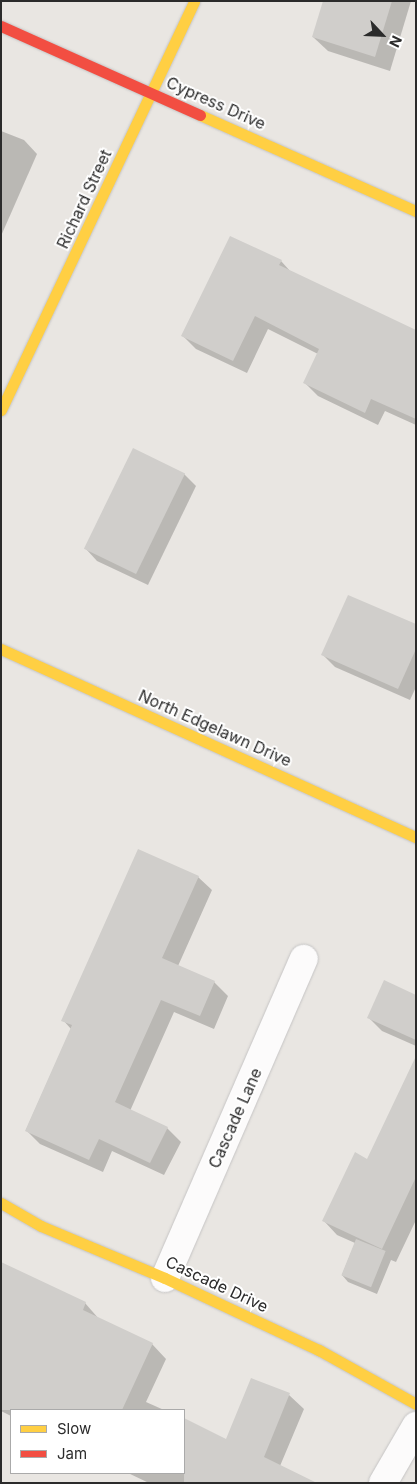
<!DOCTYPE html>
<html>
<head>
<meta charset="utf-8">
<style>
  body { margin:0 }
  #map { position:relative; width:417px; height:1484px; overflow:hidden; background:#e9e6e2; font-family:Inter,sans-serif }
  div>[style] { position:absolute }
  .shadow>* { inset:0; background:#0003 }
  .building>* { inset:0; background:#d0cecb; transform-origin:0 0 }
  .roads { filter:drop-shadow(0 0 1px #c5c4c4) drop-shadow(0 0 1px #c5c4c4) }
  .street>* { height:28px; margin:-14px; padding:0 14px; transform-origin:14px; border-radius:14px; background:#fcfbfb }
  .slow>* { height:11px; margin:-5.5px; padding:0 5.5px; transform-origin:5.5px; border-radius:5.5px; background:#ffcf43 }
  .jam>* { height:11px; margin:-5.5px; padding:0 5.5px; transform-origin:5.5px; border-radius:5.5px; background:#f24e42 }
  span { translate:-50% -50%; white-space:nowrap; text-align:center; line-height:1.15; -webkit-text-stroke:4px #fff; paint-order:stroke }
  .street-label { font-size:16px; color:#2b2b2b }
  .frame { position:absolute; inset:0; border:2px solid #2b2b2b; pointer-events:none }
  .legend { position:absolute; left:10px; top:1409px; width:175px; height:65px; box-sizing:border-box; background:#fff; border:1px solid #aaa; margin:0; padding:6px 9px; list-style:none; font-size:15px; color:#2b2b2b }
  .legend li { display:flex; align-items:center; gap:10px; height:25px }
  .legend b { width:25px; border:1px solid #aaa }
  .north { position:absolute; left:357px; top:10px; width:50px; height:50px; -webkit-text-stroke:4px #fff; paint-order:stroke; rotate:115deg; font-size:14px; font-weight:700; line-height:20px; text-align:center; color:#2b2b2b }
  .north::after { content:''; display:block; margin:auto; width:18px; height:22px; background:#2b2b2b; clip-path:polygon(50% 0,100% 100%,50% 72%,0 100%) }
</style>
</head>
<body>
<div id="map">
  <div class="shadow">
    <div style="clip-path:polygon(324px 1px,411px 1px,390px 71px,328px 51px,313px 37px)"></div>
    <div style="clip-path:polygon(1px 131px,24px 140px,37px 154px,1px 236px)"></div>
    <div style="clip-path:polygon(281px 261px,291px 272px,416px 331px,416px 425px,385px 411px,378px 425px,318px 396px,305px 383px,318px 354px,268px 329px,247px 373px,196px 349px,183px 336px)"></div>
    <div style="clip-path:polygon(134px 450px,184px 474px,196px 486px,148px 585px,97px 561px,86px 549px)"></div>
    <div style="clip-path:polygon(416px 626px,416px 687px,410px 700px,335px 667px,323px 655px)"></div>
    <div style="clip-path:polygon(198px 877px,212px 890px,178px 966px,214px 982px,228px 996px,214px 1029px,174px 1012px,130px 1111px,167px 1128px,181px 1142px,164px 1175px,112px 1151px,103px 1172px,40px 1144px,26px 1130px,71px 1029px,63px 1020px)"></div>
    <div style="clip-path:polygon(416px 996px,416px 1046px,382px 1031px,368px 1017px)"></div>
    <div style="clip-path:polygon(416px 1059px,416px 1220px,396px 1262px,391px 1260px,377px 1294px,348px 1282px,342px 1275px,355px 1243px,337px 1235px,324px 1221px,368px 1160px)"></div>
    <div style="clip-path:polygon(1px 1264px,85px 1303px,99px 1319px,152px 1344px,166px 1359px,146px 1402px,164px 1410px,11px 1410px,11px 1416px,1px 1411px)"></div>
    <div style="clip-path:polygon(289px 1395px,304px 1409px,280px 1466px,294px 1483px,149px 1483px,128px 1473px,184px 1473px,184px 1420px,227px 1440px)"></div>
  </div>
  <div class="building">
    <div style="clip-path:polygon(323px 1px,392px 1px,375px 57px,312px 37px)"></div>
    <div style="clip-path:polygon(230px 236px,282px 260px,279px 265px,416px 330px,416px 419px,371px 399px,365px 413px,303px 383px,319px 349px,255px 316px,233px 361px,181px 336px)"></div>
    <div style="left:133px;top:448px;width:58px;height:112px;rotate:26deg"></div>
    <div style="clip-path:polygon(348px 595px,416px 624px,416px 649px,398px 689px,321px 655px)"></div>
    <div style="clip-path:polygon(138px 849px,199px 876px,162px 958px,215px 981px,200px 1016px,161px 1000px,115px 1102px,168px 1127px,150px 1163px,99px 1139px,89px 1160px,25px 1131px,72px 1025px,61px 1021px)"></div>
    <div style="clip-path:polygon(384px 980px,416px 995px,416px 1040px,367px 1018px)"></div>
    <div style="clip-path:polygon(416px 1056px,416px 1177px,382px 1249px,322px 1221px,355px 1152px,367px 1159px)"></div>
    <div style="left:356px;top:1239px;width:32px;height:39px;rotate:22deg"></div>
    <div style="clip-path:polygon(1px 1262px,86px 1302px,83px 1310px,153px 1343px,122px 1410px,1px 1410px)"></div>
    <div style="clip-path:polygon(251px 1378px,290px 1393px,264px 1457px,317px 1483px,184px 1483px,184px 1418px,226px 1439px)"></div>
  </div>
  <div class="roads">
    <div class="street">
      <div style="left:165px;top:1278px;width:348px;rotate:-66.5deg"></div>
      <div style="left:383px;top:1483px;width:66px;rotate:-59.9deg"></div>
    </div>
    <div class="slow">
      <div style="left:200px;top:115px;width:236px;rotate:24deg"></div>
      <div style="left:1px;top:410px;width:452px;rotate:-64.7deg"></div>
      <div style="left:1px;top:649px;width:456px;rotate:24.4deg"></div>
      <div style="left:1px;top:1203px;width:46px;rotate:29.9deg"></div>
      <div style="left:41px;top:1226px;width:134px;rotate:22.8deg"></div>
      <div style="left:165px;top:1278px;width:170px;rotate:25.1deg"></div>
      <div style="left:319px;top:1350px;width:111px;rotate:29.1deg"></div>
    </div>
    <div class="jam">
      <div style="left:1px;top:26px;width:218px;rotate:24.1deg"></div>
    </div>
  </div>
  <div class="street-label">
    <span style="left:216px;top:103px;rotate:24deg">Cypress Drive</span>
    <span style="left:84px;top:199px;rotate:-65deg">Richard Street</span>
    <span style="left:215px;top:728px;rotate:24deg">North Edgelawn Drive</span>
    <span style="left:235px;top:1118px;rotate:-66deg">Cascade Lane</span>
    <span style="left:217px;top:1284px;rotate:25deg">Cascade Drive</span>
  </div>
  <div class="frame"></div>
  <ul class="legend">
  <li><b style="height:6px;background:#ffcf43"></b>Slow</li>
  <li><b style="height:6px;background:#f24e42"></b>Jam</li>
  </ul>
  <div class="north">N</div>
</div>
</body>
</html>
